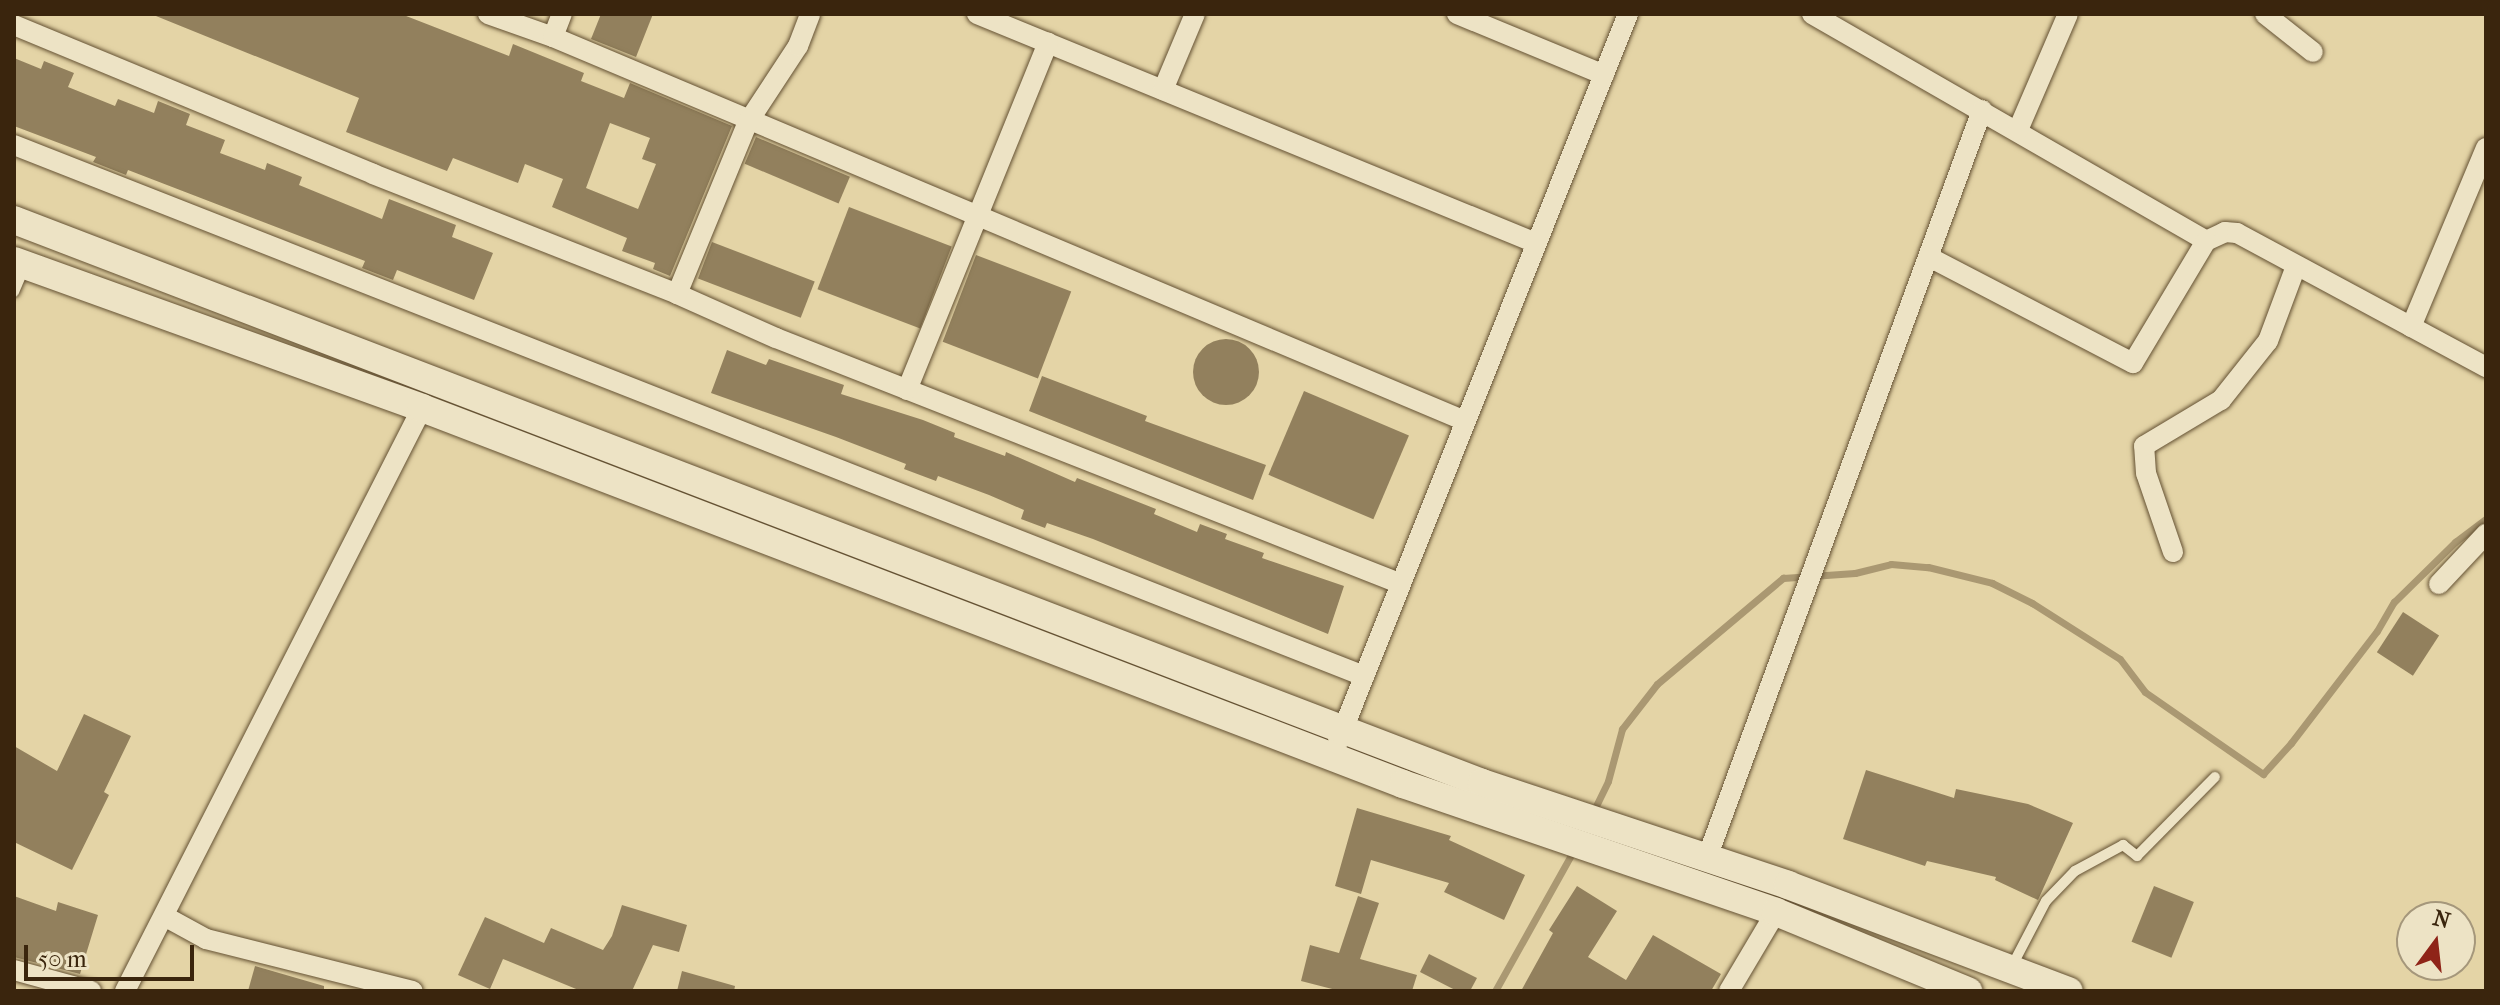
<!DOCTYPE html>
<html>
<head>
<meta charset="utf-8">
<style>
  body { margin:0 }
  #map { position:relative; width:2500px; height:1005px; overflow:hidden; background:#e4d4a6; font-family:"IM FELL French Canon",serif }
  div>[style] { position:absolute }
  .stream>* { height:7px; margin:-3.5px; padding:0 3.5px; transform-origin:3.5px; border-radius:3.5px; background:#aa9872 }
  .building>* { inset:0; background:#92805d; transform-origin:0 0 }
  .round { border-radius:50% }
  .roads { filter:drop-shadow(0 0 2px #645133) drop-shadow(0 0 2px #645133) }
  .lane>* { height:10px; margin:-5px; padding:0 5px; transform-origin:5px; border-radius:5px; background:#ede3c5 }
  .street>* { height:20px; margin:-10px; padding:0 10px; transform-origin:10px; border-radius:10px; background:#ede3c5 }
  .secondary>* { height:28px; margin:-14px; padding:0 14px; transform-origin:14px; border-radius:14px; background:#ede3c5 }
  span { translate:-50% -50%; white-space:nowrap; text-align:center; line-height:1.15; -webkit-text-stroke:8px #ede3c5; paint-order:stroke }
  .frame { position:absolute; inset:0; border:16px solid #3a250d; pointer-events:none }
  .north { position:absolute; left:2396px; top:901px; width:80px; height:80px; box-sizing:border-box; background:#ede3c5; border:2px solid #a5977b; border-radius:50%; rotate:15deg; font-size:22px; font-weight:700; line-height:32px; text-align:center; color:#3a250d }
  .north::after { content:''; display:block; margin:auto; width:28px; height:36px; background:#8f2418; clip-path:polygon(50% 0,100% 100%,50% 72%,0 100%) }
  .scale { position:absolute; left:24px; top:945px; width:170px; height:36px; box-sizing:border-box; border:4px solid #3a250d; border-top:0; padding-left:10px; font-size:24px; line-height:28px; white-space:nowrap; color:#3a250d; -webkit-text-stroke:6px #ede3c5; paint-order:stroke }
</style>
</head>
<body>
<div id="map">
  <div class="stream">
    <div style="left:1593px;top:812px;width:34px;rotate:-64deg"></div>
    <div style="left:1608px;top:781px;width:54px;rotate:-74.9deg"></div>
    <div style="left:1622px;top:729px;width:57px;rotate:-52.1deg"></div>
    <div style="left:1657px;top:684px;width:165px;rotate:-40.1deg"></div>
    <div style="left:1783px;top:578px;width:72px;rotate:-4deg"></div>
    <div style="left:1855px;top:573px;width:37px;rotate:-14deg"></div>
    <div style="left:1891px;top:564px;width:37px;rotate:5deg"></div>
    <div style="left:1928px;top:567px;width:66px;rotate:14deg"></div>
    <div style="left:1992px;top:583px;width:45px;rotate:26.6deg"></div>
    <div style="left:2032px;top:603px;width:104px;rotate:32.5deg"></div>
    <div style="left:2120px;top:659px;width:41px;rotate:52.9deg"></div>
    <div style="left:2145px;top:692px;width:144px;rotate:34.8deg"></div>
    <div style="left:2263px;top:774px;width:42px;rotate:-47.9deg"></div>
    <div style="left:2291px;top:743px;width:141px;rotate:-52.5deg"></div>
    <div style="left:2377px;top:631px;width:34px;rotate:-60deg"></div>
    <div style="left:2394px;top:602px;width:86px;rotate:-44.5deg"></div>
    <div style="left:2455px;top:542px;width:39px;rotate:-37deg"></div>
    <div style="left:1495px;top:991px;width:164px;rotate:-60.8deg"></div>
  </div>
  <div class="building">
    <div style="clip-path:polygon(evenodd,151px 14px,401px 14px,509px 56px,513px 44px,584px 73px,581px 81px,624px 98px,630px 83px,732px 126px,670px 276px,653px 269px,655px 263px,622px 251px,627px 238px,552px 207px,563px 179px,525px 164px,518px 183px,453px 158px,447px 171px,346px 132px,359px 98px,151px 14px,610px 123px,650px 138px,642px 159px,656px 164px,638px 209px,586px 188px,610px 123px)"></div>
    <div style="clip-path:polygon(601px 14px,653px 14px,636px 57px,591px 39px)"></div>
    <div style="clip-path:polygon(14px 58px,41px 69px,44px 61px,74px 73px,68px 87px,115px 106px,118px 99px,154px 113px,158px 101px,190px 114px,186px 125px,225px 140px,220px 153px,265px 170px,267px 163px,302px 177px,299px 185px,382px 219px,389px 199px,456px 225px,452px 237px,493px 253px,474px 300px,397px 270px,393px 280px,362px 268px,365px 261px,128px 170px,126px 175px,93px 162px,96px 157px,14px 126px)"></div>
    <div style="left:756px;top:137px;width:102px;height:29px;rotate:23deg"></div>
    <div style="left:849px;top:207px;width:110px;height:88px;rotate:21deg"></div>
    <div style="left:712px;top:242px;width:110px;height:39px;rotate:21deg"></div>
    <div style="left:976px;top:255px;width:102px;height:93px;rotate:21deg"></div>
    <div class="round" style="left:1193px;top:339px;width:66px;height:66px"></div>
    <div style="clip-path:polygon(727px 350px,766px 365px,769px 359px,844px 385px,841px 394px,923px 420px,955px 433px,954px 437px,1005px 456px,1006px 452px,1075px 482px,1077px 478px,1123px 496px,1156px 509px,1154px 514px,1197px 532px,1200px 524px,1227px 534px,1225px 539px,1264px 553px,1262px 558px,1344px 586px,1328px 634px,1093px 539px,1047px 523px,1045px 528px,1021px 519px,1024px 510px,989px 495px,938px 476px,936px 481px,904px 469px,906px 464px,836px 437px,711px 393px)"></div>
    <div style="clip-path:polygon(1042px 376px,1147px 416px,1145px 421px,1266px 465px,1253px 500px,1029px 411px)"></div>
    <div style="left:1304px;top:391px;width:114px;height:91px;rotate:23deg"></div>
    <div style="left:2403px;top:612px;width:43px;height:48px;rotate:33deg"></div>
    <div style="clip-path:polygon(84px 714px,131px 736px,104px 792px,109px 795px,72px 870px,14px 842px,14px 746px,57px 771px)"></div>
    <div style="clip-path:polygon(1866px 770px,1954px 798px,1956px 789px,2028px 804px,2073px 823px,2038px 900px,1995px 880px,1996px 877px,1927px 861px,1925px 866px,1843px 839px)"></div>
    <div style="clip-path:polygon(1357px 808px,1451px 836px,1449px 840px,1525px 875px,1504px 920px,1444px 892px,1449px 883px,1371px 860px,1361px 894px,1335px 886px)"></div>
    <div style="clip-path:polygon(1577px 886px,1617px 911px,1588px 957px,1626px 980px,1653px 935px,1721px 974px,1711px 991px,1521px 991px,1553px 933px,1549px 930px)"></div>
    <div style="left:2154px;top:886px;width:43px;height:60px;rotate:22deg"></div>
    <div style="clip-path:polygon(14px 896px,56px 911px,58px 902px,98px 915px,80px 974px,14px 957px)"></div>
    <div style="clip-path:polygon(1358px 896px,1379px 903px,1360px 959px,1417px 975px,1412px 991px,1340px 991px,1301px 981px,1310px 945px,1339px 953px)"></div>
    <div style="clip-path:polygon(622px 905px,687px 925px,679px 952px,653px 945px,632px 991px,581px 991px,503px 959px,490px 989px,458px 975px,485px 917px,544px 943px,551px 928px,603px 950px,612px 936px)"></div>
    <div style="clip-path:polygon(1429px 954px,1477px 978px,1470px 991px,1457px 991px,1420px 972px)"></div>
    <div style="clip-path:polygon(255px 966px,324px 986px,324px 991px,248px 991px)"></div>
    <div style="clip-path:polygon(682px 971px,735px 986px,734px 991px,677px 991px)"></div>
  </div>
  <div class="roads">
    <div class="lane">
      <div style="left:14px;top:292px;width:26px;rotate:-67deg"></div>
      <div style="left:2012px;top:966px;width:73px;rotate:-62.4deg"></div>
      <div style="left:2046px;top:901px;width:42px;rotate:-46deg"></div>
      <div style="left:2075px;top:871px;width:55px;rotate:-28.4deg"></div>
      <div style="left:2123px;top:845px;width:18px;rotate:38deg"></div>
      <div style="left:2137px;top:856px;width:111px;rotate:-45.4deg"></div>
    </div>
    <div class="street">
      <div style="left:488px;top:14px;width:69px;rotate:19.5deg"></div>
      <div style="left:553px;top:37px;width:25px;rotate:-69deg"></div>
      <div style="left:977px;top:14px;width:604px;rotate:22.28deg"></div>
      <div style="left:1457px;top:14px;width:159px;rotate:22.5deg"></div>
      <div style="left:1812px;top:14px;width:455px;rotate:29.9deg"></div>
      <div style="left:2206px;top:241px;width:21px;rotate:-25deg"></div>
      <div style="left:2225px;top:232px;width:12px;rotate:5deg"></div>
      <div style="left:2237px;top:233px;width:283px;rotate:28.3deg"></div>
      <div style="left:2265px;top:14px;width:61px;rotate:38.4deg"></div>
      <div style="left:14px;top:25px;width:389px;rotate:22.5deg"></div>
      <div style="left:373px;top:174px;width:327px;rotate:21.5deg"></div>
      <div style="left:677px;top:294px;width:108px;rotate:24deg"></div>
      <div style="left:776px;top:338px;width:669px;rotate:21.47deg"></div>
      <div style="left:553px;top:37px;width:990px;rotate:22.83deg"></div>
      <div style="left:1163px;top:90px;width:82px;rotate:-67.2deg"></div>
      <div style="left:2018px;top:130px;width:126px;rotate:-66.7deg"></div>
      <div style="left:14px;top:145px;width:1451px;rotate:21.47deg"></div>
      <div style="left:1929px;top:257px;width:230px;rotate:27.5deg"></div>
      <div style="left:2133px;top:363px;width:142px;rotate:-59.1deg"></div>
      <div style="left:677px;top:294px;width:186px;rotate:-67.6deg"></div>
      <div style="left:748px;top:122px;width:91px;rotate:-56.7deg"></div>
      <div style="left:798px;top:46px;width:34px;rotate:-69deg"></div>
      <div style="left:2411px;top:327px;width:194px;rotate:-67.3deg"></div>
      <div style="left:907px;top:390px;width:375px;rotate:-67.9deg"></div>
      <div style="left:2173px;top:552px;width:83px;rotate:-108.9deg"></div>
      <div style="left:2146px;top:473px;width:27px;rotate:-94deg"></div>
      <div style="left:2144px;top:446px;width:90px;rotate:-30.9deg"></div>
      <div style="left:2221px;top:400px;width:75px;rotate:-51.5deg"></div>
      <div style="left:2268px;top:341px;width:80px;rotate:-69.5deg"></div>
      <div style="left:2439px;top:584px;width:69px;rotate:-46.8deg"></div>
      <div style="left:1338px;top:742px;width:784px;rotate:-68.28deg"></div>
      <div style="left:1707px;top:858px;width:797px;rotate:-69.81deg"></div>
      <div style="left:164px;top:916px;width:48px;rotate:28.7deg"></div>
      <div style="left:206px;top:939px;width:213px;rotate:14.1deg"></div>
      <div style="left:14px;top:970px;width:80px;rotate:15.3deg"></div>
      <div style="left:125px;top:991px;width:654px;rotate:-63deg"></div>
      <div style="left:1729px;top:991px;width:92px;rotate:-59.3deg"></div>
    </div>
    <div class="secondary">
      <div style="left:14px;top:220px;width:1572px;rotate:20.98deg"></div>
      <div style="left:1482px;top:783px;width:323px;rotate:18.4deg"></div>
      <div style="left:1788px;top:885px;width:300px;rotate:20.7deg"></div>
      <div style="left:14px;top:261px;width:434px;rotate:19.8deg"></div>
      <div style="left:422px;top:408px;width:1051px;rotate:20.97deg"></div>
      <div style="left:1403px;top:784px;width:394px;rotate:18.9deg"></div>
      <div style="left:1776px;top:912px;width:208px;rotate:22.4deg"></div>
    </div>
  </div>
  <div class="frame"></div>
  <div class="north">N</div>
  <div class="scale">50 m</div>
</div>
</body>
</html>
